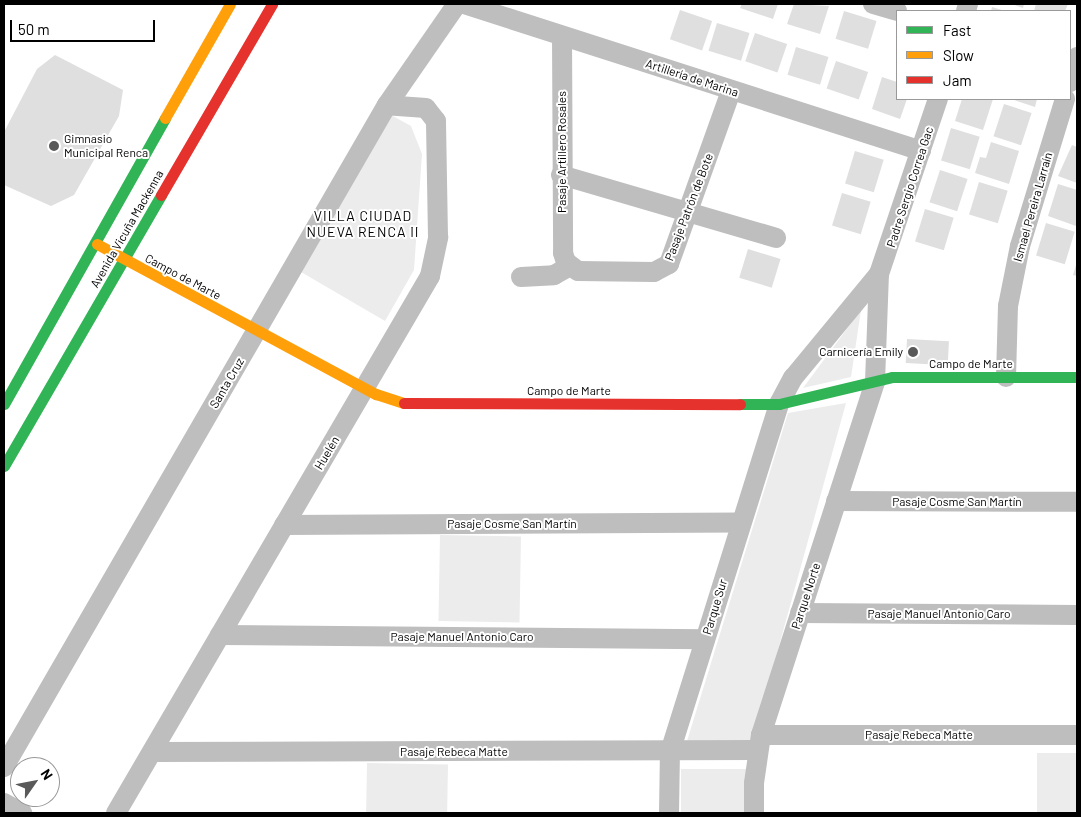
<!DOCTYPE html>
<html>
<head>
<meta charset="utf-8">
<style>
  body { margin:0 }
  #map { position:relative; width:1081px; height:817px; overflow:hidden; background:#fff; font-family:Barlow,sans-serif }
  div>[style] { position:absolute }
  .green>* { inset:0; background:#ececec; transform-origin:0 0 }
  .building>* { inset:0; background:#dfdfdf; transform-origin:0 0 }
  .street>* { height:20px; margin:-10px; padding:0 10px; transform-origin:10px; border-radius:10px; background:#bebebe }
  .fast>* { height:11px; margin:-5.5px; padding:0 5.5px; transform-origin:5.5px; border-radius:5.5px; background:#30b455 }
  .slow>* { height:11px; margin:-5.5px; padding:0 5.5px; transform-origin:5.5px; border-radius:5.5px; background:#ff9f0a }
  .jam>* { height:11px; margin:-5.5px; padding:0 5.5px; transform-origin:5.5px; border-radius:5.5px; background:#e5322d }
  .dots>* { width:14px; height:14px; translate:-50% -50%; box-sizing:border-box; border:2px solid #fff; border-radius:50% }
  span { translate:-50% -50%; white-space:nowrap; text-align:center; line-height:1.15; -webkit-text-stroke:4px #fff; paint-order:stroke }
  .street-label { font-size:12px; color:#000 }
  .poi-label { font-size:12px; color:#000 }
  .left { translate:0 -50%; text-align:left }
  .right { translate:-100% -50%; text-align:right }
  .neighbourhood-label { font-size:14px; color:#000; letter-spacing:1px }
  .frame { position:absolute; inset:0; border:5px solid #000; pointer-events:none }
  .legend { position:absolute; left:896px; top:10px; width:175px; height:90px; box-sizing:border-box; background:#fff; border:1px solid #999; margin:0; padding:6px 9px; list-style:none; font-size:15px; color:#000 }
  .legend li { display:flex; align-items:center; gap:10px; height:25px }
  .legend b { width:25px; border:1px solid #999 }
  .north { position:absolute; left:10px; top:757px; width:50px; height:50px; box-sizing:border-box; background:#fff; border:1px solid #999; border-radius:50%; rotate:57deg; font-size:14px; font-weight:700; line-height:20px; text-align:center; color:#000 }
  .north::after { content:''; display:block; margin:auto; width:18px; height:22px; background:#595959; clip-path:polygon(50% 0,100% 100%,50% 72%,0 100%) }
  .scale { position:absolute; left:10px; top:20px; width:145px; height:22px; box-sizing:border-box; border:2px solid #000; border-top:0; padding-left:6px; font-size:15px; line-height:18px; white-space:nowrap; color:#000; -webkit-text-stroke:4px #fff; paint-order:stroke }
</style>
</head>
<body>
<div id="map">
  <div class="green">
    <div style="clip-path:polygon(391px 115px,411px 126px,422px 154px,414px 270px,385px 321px,301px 272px)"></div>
    <div style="clip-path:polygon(861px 310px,851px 377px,803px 388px)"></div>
    <div style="clip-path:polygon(846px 403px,753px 740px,687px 741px,788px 413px)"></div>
    <div style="left:440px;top:535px;width:81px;height:86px;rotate:1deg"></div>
    <div style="left:1037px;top:753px;width:40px;height:60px"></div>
    <div style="left:367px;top:763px;width:81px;height:50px;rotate:1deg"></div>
    <div style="left:681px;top:769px;width:65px;height:44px"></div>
  </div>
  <div class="building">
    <div style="clip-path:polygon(742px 4px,778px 4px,773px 19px,740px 8px)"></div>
    <div style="clip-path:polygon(794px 4px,829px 6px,820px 34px,787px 24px)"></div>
    <div style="clip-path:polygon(1012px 4px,1024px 4px,1023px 8px)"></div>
    <div style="clip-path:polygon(1036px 4px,1068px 4px,1065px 11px,1034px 11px)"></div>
    <div style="clip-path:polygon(992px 7px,1005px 11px,991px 11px)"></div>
    <div style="left:680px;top:10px;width:34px;height:31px;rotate:19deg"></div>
    <div style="left:844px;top:11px;width:34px;height:29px;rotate:17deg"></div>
    <div style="left:717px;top:23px;width:34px;height:29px;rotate:17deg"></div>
    <div style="left:755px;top:33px;width:34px;height:30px;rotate:19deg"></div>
    <div style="left:796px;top:47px;width:34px;height:29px;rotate:17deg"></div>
    <div style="clip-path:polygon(55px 55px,123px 90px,119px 116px,74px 195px,51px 206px,4px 185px,4px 132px,37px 69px)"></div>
    <div style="left:836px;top:61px;width:34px;height:29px;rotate:19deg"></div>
    <div style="clip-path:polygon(882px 77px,897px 82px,897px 99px,907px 99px,900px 119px,872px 109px)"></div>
    <div style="clip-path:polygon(962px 99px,993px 99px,983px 130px,955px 121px)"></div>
    <div style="clip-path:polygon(1011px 99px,1037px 99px,1035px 107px)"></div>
    <div style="left:1004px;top:104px;width:29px;height:34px;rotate:18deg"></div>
    <div style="left:951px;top:128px;width:30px;height:34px;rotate:17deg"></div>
    <div style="clip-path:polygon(991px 142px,1019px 151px,1009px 184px,975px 173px,980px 157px,986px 158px)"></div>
    <div style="clip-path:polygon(1072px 145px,1077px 147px,1077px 183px,1058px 176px)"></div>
    <div style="left:855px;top:151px;width:30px;height:34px;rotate:17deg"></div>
    <div style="left:940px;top:170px;width:29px;height:34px;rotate:18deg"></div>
    <div style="left:979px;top:182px;width:30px;height:34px;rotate:17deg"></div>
    <div style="clip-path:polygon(1058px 184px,1077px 190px,1076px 226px,1048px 216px)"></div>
    <div style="left:842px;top:193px;width:30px;height:34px;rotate:17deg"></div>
    <div style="left:925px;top:209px;width:30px;height:34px;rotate:17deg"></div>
    <div style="left:1046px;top:223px;width:30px;height:34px;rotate:17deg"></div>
    <div style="left:748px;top:249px;width:34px;height:30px;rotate:17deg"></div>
    <div style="clip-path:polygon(1077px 262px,1077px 276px,1073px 275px)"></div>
    <div style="left:907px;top:339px;width:42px;height:24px;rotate:3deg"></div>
  </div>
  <div class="street">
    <div style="left:464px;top:4px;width:480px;rotate:17.8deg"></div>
    <div style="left:873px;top:4px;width:25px;rotate:16deg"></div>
    <div style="left:966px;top:11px;width:7px;rotate:-74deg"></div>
    <div style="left:562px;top:37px;width:216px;rotate:89.7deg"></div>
    <div style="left:563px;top:253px;width:9px;rotate:72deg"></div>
    <div style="left:566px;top:262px;width:15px;rotate:37deg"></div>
    <div style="left:578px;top:271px;width:76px;rotate:0.8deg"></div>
    <div style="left:654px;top:272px;width:17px;rotate:-28deg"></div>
    <div style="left:669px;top:264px;width:184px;rotate:-70.3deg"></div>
    <div style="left:1070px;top:82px;width:26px;rotate:-74deg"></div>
    <div style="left:561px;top:175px;width:224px;rotate:16.3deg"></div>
    <div style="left:521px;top:277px;width:33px;rotate:-3deg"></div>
    <div style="left:554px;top:275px;width:18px;rotate:-29deg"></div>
    <div style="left:1006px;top:377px;width:71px;rotate:-88.4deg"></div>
    <div style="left:1008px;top:306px;width:61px;rotate:-78.7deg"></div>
    <div style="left:1020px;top:246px;width:154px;rotate:-73deg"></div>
    <div style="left:836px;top:501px;width:241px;rotate:0.2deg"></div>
    <div style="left:284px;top:525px;width:457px;rotate:-0.3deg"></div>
    <div style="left:800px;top:613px;width:277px;rotate:0.4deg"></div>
    <div style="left:220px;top:635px;width:485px;rotate:0.5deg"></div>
    <div style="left:761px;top:735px;width:316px"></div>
    <div style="left:152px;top:752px;width:605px;rotate:-0.19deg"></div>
    <div style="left:4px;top:767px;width:765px;rotate:-59.95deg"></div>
    <div style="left:387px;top:105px;width:123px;rotate:-55.3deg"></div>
    <div style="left:4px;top:803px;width:21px;rotate:29deg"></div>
    <div style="left:116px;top:813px;width:622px;rotate:-59.68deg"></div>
    <div style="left:430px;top:276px;width:40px;rotate:-78deg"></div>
    <div style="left:438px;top:237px;width:116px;rotate:-91deg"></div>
    <div style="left:436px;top:121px;width:16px;rotate:-128deg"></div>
    <div style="left:426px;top:108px;width:39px;rotate:-176deg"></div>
    <div style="left:669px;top:813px;width:61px;rotate:-89.1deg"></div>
    <div style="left:670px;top:752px;width:365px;rotate:-72.6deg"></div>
    <div style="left:779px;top:404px;width:30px;rotate:-62deg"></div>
    <div style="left:793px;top:378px;width:135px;rotate:-50.4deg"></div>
    <div style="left:879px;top:274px;width:185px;rotate:-71.4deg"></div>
    <div style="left:754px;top:813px;width:30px;rotate:-90deg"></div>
    <div style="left:754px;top:783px;width:49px;rotate:-81.7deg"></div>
    <div style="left:761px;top:735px;width:371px;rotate:-72.1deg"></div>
    <div style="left:875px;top:382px;width:108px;rotate:-87.9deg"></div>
  </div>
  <div class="fast">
    <div style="left:4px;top:404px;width:328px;rotate:-60.6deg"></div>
    <div style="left:740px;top:404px;width:39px"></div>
    <div style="left:779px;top:404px;width:116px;rotate:-13.4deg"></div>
    <div style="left:892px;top:377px;width:185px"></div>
    <div style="left:4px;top:466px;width:313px;rotate:-59.9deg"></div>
  </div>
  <div class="slow">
    <div style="left:165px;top:118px;width:131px;rotate:-60.3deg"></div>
    <div style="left:97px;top:244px;width:317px;rotate:28.3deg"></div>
    <div style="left:376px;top:394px;width:29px;rotate:18deg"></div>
  </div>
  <div class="jam">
    <div style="left:161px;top:195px;width:221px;rotate:-59.8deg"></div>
    <div style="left:404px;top:403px;width:336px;rotate:0.2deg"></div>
  </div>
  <div class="dots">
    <div style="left:54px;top:146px;background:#595959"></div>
    <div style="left:913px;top:352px;background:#595959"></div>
  </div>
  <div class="street-label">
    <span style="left:692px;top:78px;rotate:18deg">Artillería de Marina</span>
    <span style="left:562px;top:152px;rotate:-90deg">Pasaje Artillero Rosales</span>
    <span style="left:910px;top:187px;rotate:-72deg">Padre Sergio Correa Gac</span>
    <span style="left:689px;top:207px;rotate:-69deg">Pasaje Patrón de Bote</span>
    <span style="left:1033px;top:207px;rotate:-74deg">Ismael Pereira Larraín</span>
    <span style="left:127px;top:229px;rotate:-60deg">Avenida Vicuña Mackenna</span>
    <span style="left:183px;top:277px;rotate:28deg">Campo de Marte</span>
    <span style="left:971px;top:364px">Campo de Marte</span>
    <span style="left:227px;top:383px;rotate:-60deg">Santa Cruz</span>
    <span style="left:569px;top:391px">Campo de Marte</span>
    <span style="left:327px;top:453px;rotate:-59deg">Huelén</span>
    <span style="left:957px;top:502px">Pasaje Cosme San Martín</span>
    <span style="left:512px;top:524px">Pasaje Cosme San Martín</span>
    <span style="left:806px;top:596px;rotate:-72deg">Parque Norte</span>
    <span style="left:715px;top:607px;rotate:-73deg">Parque Sur</span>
    <span style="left:939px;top:614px">Pasaje Manuel Antonio Caro</span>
    <span style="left:462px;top:637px">Pasaje Manuel Antonio Caro</span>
    <span style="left:919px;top:735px">Pasaje Rebeca Matte</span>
    <span style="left:454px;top:752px">Pasaje Rebeca Matte</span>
  </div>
  <div class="poi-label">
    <span class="left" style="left:64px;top:146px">Gimnasio<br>Municipal Renca</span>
    <span class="right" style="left:903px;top:352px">Carnicería Emily</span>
  </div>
  <div class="neighbourhood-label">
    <span style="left:363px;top:224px">VILLA CIUDAD<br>NUEVA RENCA II</span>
  </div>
  <div class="frame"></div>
  <ul class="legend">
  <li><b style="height:6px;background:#30b455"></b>Fast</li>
  <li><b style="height:6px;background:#ff9f0a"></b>Slow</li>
  <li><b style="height:6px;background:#e5322d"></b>Jam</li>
  </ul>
  <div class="north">N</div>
  <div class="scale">50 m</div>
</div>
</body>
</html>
